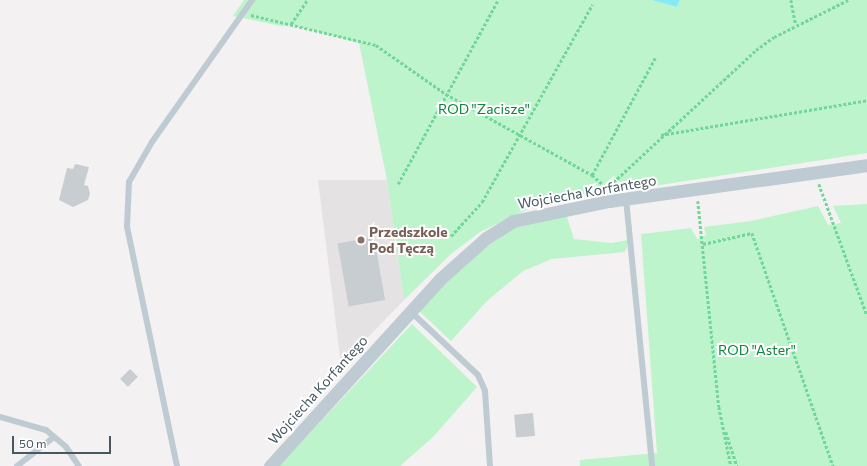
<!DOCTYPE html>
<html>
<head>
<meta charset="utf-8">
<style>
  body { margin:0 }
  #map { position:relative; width:867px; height:466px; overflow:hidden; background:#f4f1f2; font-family:Commissioner,sans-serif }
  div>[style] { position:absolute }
  .education>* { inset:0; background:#e5e2e4 }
  .green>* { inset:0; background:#bdf4cc }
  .water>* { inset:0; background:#86ebf5 }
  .building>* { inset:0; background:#c8cdd2; transform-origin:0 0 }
  .path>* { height:2.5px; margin-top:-1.25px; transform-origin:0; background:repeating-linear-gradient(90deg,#71d699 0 3px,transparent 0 5px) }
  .service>* { height:6px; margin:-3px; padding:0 3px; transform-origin:3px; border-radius:3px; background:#becbd2 }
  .minor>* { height:13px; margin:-6.5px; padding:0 6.5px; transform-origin:6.5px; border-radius:6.5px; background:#becbd2 }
  .dots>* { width:11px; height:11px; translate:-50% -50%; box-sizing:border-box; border:2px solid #fff; border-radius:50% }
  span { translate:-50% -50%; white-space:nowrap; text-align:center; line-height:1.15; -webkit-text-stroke:4px #fff; paint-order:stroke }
  .park-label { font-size:14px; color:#0e863d }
  .street-label { font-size:14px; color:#475861 }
  .education-label { font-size:14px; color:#785e54; font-weight:700 }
  .left { translate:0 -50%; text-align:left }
  .scale { position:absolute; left:12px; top:436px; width:99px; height:18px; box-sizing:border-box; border:2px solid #475861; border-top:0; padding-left:5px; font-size:12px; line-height:14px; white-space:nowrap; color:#475861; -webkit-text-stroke:3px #fff; paint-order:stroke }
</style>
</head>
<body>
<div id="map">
  <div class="education">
    <div style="clip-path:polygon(318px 180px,387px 180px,404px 300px,341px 365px)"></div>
  </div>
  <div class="green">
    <div style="clip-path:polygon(244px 0,651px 0,677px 7px,680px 0,867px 0,867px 153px,627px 190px,614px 176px,594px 193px,535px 206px,480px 232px,451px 254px,404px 300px,387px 180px,359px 43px,291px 25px,281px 26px,233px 16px)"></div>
    <div style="clip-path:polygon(867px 204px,867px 466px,580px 466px,580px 460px,657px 453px,641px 234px,691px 228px,697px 239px,706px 235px,704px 227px,751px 221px,818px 206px,828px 225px,841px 223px,833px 206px)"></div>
    <div style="clip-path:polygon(566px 214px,574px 239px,611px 243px,629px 240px,625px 252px,552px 259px,523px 271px,487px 301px,451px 341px,419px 311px,465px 263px,510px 229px)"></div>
    <div style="clip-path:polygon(412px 324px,477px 387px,433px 437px,400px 466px,279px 466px)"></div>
  </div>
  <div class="water">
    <div style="clip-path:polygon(651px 0,680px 0,677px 7px)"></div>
  </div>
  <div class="building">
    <div style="clip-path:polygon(75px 164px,89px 167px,84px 185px,88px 186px,90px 194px,88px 200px,73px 207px,59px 200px,67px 168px,73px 169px)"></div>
    <div style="left:374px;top:237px;width:64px;height:37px;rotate:80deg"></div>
    <div style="left:130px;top:369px;width:11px;height:14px;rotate:45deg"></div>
    <div style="left:533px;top:413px;width:23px;height:19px;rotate:85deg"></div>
  </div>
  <div class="path">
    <div style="left:791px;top:0;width:25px;rotate:79deg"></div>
    <div style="left:251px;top:15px;width:129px;rotate:13.5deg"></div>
    <div style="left:376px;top:45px;width:85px;rotate:35deg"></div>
    <div style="left:446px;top:94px;width:167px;rotate:29deg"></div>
    <div style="left:592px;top:175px;width:18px;rotate:41deg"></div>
    <div style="left:291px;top:24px;width:29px;rotate:-56deg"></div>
    <div style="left:661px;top:135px;width:209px;rotate:-9.6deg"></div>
    <div style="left:592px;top:175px;width:133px;rotate:-61.7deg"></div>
    <div style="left:398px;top:184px;width:209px;rotate:-61.5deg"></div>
    <div style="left:819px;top:184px;width:140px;rotate:69.9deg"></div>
    <div style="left:606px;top:189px;width:205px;rotate:-42.8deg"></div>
    <div style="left:756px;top:50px;width:22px;rotate:-36deg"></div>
    <div style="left:774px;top:37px;width:83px;rotate:-26.6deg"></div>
    <div style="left:698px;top:201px;width:207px;rotate:84.2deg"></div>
    <div style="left:719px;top:407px;width:60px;rotate:78.5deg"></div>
    <div style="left:451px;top:236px;width:46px;rotate:-47.6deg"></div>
    <div style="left:482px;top:202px;width:226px;rotate:-60.8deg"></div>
    <div style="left:703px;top:244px;width:50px;rotate:-12.7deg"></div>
    <div style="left:752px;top:233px;width:247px;rotate:70.8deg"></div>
    <div style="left:726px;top:432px;width:36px;rotate:72deg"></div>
  </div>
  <div class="service">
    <div style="left:626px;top:199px;width:268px;rotate:84.4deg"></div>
    <div style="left:410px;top:311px;width:93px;rotate:43.3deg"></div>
    <div style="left:478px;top:375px;width:17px;rotate:66deg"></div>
    <div style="left:485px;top:391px;width:75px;rotate:86.2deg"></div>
    <div style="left:0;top:417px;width:48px;rotate:15.8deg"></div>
    <div style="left:46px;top:430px;width:26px;rotate:40deg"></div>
    <div style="left:66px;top:447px;width:23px;rotate:56deg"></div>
    <div style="left:17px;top:466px;width:47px;rotate:-38.1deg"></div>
    <div style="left:177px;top:466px;width:244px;rotate:-101.8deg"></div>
    <div style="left:127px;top:227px;width:45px;rotate:-87.5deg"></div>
    <div style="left:129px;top:182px;width:46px;rotate:-60.1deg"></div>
    <div style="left:152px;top:142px;width:174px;rotate:-54.8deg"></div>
  </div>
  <div class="minor">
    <div style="left:270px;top:466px;width:253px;rotate:-47.7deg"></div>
    <div style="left:440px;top:279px;width:62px;rotate:-41.7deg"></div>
    <div style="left:486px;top:238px;width:32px;rotate:-32deg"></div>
    <div style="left:513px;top:221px;width:98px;rotate:-11.8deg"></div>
    <div style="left:609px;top:201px;width:260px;rotate:-7.9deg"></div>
  </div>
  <div class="dots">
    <div style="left:361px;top:240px;background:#8d6e63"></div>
  </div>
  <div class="park-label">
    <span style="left:484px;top:109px">ROD "Zacisze"</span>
    <span style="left:757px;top:350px">ROD "Aster"</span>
  </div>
  <div class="street-label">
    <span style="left:587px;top:192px;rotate:-10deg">Wojciecha Korfantego</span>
    <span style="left:318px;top:390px;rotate:-48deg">Wojciecha Korfantego</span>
  </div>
  <div class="education-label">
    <span class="left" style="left:369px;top:240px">Przedszkole<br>Pod Tęczą</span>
  </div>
  <div class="scale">50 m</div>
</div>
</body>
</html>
